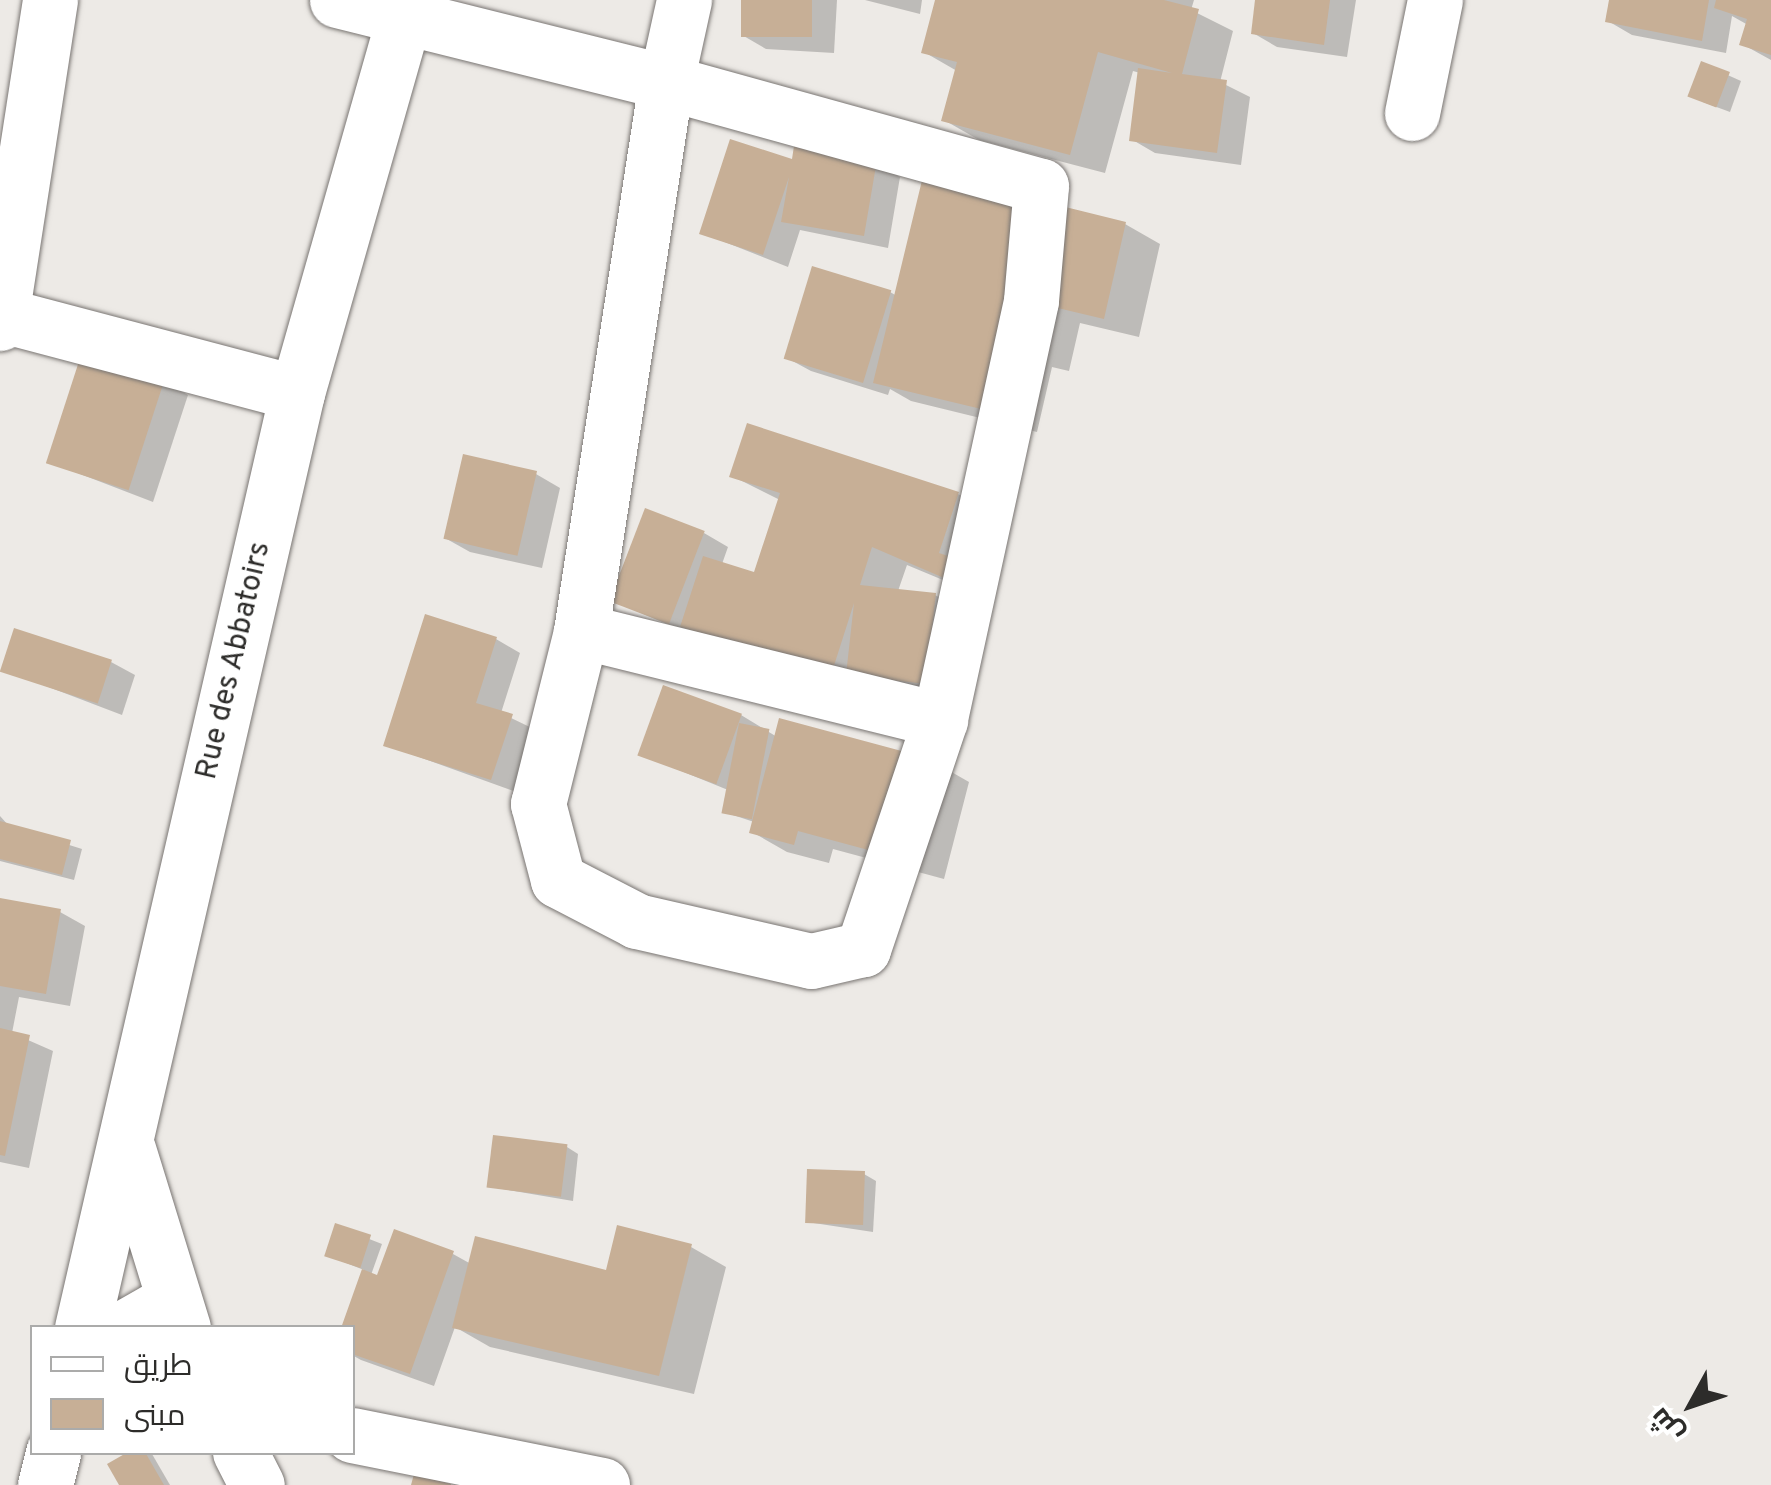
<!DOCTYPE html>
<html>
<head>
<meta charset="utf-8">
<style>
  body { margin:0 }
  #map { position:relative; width:1771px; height:1485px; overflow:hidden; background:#edeae6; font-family:Overpass,Cairo,sans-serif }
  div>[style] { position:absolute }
  .shadow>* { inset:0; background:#0003 }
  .building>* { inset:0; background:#c7af96; transform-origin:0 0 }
  .roads { filter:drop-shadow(0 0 2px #797572) drop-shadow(0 0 2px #797572) }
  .street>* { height:55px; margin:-27.5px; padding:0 27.5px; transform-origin:27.5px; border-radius:27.5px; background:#fff }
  span { translate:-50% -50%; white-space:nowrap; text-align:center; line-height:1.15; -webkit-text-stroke:8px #fff; paint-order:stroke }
  .street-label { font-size:30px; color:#2d2c2a }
  .legend { position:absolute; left:30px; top:1325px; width:325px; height:130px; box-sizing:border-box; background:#fff; border:2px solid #ababaa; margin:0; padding:12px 18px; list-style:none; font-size:30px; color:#2d2c2a }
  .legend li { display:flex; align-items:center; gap:20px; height:50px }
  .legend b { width:50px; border:2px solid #ababaa }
  .north { position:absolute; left:1641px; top:1355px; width:100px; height:100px; -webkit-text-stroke:8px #fff; paint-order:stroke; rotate:230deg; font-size:28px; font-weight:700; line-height:40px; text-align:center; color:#2d2c2a }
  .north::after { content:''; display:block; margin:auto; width:35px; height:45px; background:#2d2c2a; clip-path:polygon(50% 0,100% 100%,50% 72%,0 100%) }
</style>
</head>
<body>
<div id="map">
  <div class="shadow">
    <div style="clip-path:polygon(744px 0,837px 0,834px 53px,766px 49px,742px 35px)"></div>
    <div style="clip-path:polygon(865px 0,922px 0,920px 14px)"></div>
    <div style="clip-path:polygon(937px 0,1194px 0,1191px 10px,1233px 31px,1220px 82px,1250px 97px,1241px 165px,1155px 153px,1131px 139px,1140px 73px,1133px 71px,1105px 173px,979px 140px,944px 120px,957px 71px,924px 52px)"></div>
    <div style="clip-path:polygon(1258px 0,1356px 0,1347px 57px,1277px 47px,1253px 33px)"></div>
    <div style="clip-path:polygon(1612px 0,1771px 0,1771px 60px,1742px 44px,1748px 25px,1732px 16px,1726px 53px,1632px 35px,1608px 21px)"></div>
    <div style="clip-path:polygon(1703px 64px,1741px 81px,1730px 112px,1703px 102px)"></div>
    <div style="clip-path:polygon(794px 163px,876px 163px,900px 177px,888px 248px,800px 230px,788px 267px,702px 233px)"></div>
    <div style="clip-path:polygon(1125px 224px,1160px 244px,1139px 337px,1080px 323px,1069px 371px,1052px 367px,1037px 432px,911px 401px,890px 389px,888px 395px,811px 371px,787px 358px,890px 292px,897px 296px)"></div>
    <div style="clip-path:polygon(164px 381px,188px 395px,153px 502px,49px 462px)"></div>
    <div style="clip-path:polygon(536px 474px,560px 488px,542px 568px,470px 552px,445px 538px)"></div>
    <div style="clip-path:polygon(732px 476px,958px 494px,993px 514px,986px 598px,907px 565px,898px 591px,935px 595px,959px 609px,949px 697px,695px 636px,613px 601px,704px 533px,728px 547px,722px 564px,756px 575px,780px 500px)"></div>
    <div style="clip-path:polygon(496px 639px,520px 653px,501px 713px,536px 730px,516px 792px,386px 745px)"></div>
    <div style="clip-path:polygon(111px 662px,135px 675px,122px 715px,4px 670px)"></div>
    <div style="clip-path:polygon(741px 715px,777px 737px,934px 762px,969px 782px,944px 879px,833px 849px,829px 863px,787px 852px,752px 832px,754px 822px,724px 812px,728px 790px,642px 755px)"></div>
    <div style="clip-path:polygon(0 816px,9px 826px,82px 849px,74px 880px,0 861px)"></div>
    <div style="clip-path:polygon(0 900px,60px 912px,85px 926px,70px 1006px,19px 997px,12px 1033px,53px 1051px,29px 1168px,0 1162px)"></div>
    <div style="clip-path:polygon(567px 1147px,578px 1154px,573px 1201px,491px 1187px)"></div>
    <div style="clip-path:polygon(864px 1174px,876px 1181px,873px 1232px,807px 1222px)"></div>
    <div style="clip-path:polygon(336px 1226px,382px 1244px,371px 1275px,378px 1278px,453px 1254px,471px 1264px,608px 1273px,691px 1247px,726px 1267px,694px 1394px,490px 1347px,455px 1327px,434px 1386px,361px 1360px,352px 1355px,352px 1328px,364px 1270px,326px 1255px)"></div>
    <div style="clip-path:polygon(132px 1452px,152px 1454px,170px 1485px,122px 1485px)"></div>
  </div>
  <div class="building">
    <div style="left:741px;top:0;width:71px;height:37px"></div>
    <div style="clip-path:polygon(935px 0,1164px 0,1199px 9px,1182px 74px,1227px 80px,1217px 153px,1129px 141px,1138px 68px,1172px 73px,1098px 52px,1070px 155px,941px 121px,957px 62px,921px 53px)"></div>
    <div style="clip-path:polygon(1255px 0,1330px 0,1324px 45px,1251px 34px)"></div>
    <div style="clip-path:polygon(1609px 0,1709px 0,1702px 41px,1605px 22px)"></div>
    <div style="clip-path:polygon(1716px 0,1771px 0,1771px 55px,1739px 45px,1747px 19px,1714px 8px)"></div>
    <div style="left:1701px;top:61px;width:31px;height:38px;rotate:21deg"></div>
    <div style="clip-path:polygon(730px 139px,792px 159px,794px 146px,877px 160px,864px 236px,781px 222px,789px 177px,763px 255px,699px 234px)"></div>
    <div style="clip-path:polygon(924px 172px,1126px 222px,1104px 319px,1045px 305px,1002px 414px,873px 383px)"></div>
    <div style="left:812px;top:266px;width:83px;height:97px;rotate:17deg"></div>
    <div style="left:82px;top:352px;width:87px;height:117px;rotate:18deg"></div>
    <div style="clip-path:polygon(747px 423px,959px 492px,939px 553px,957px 559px,951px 581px,872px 547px,860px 585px,936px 593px,926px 684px,846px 675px,854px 603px,831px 675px,680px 627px,703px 556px,754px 572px,780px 493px,729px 477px)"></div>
    <div style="left:463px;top:454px;width:76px;height:87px;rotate:13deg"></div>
    <div style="left:645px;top:508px;width:64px;height:100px;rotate:21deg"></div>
    <div style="clip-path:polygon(425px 614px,497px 637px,476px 703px,513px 714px,491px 780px,383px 746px)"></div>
    <div style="left:14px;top:628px;width:103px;height:46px;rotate:18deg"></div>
    <div style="left:663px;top:685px;width:84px;height:75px;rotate:20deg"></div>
    <div style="clip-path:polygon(779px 718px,935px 760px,909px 861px,798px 831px,794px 845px,749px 833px)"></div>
    <div style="left:739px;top:723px;width:31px;height:92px;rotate:11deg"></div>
    <div style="clip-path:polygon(0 821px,71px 840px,62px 875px,0 859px)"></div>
    <div style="clip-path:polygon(0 898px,61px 909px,46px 994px,0 986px)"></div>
    <div style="clip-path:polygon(0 1028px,30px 1035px,5px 1156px,0 1155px)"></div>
    <div style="left:493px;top:1135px;width:75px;height:53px;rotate:7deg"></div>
    <div style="left:807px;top:1169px;width:58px;height:54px;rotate:2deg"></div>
    <div style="left:335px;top:1223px;width:38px;height:35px;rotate:18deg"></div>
    <div style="clip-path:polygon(617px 1225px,692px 1244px,659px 1376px,452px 1328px,475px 1236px,606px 1270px)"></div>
    <div style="clip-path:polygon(394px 1229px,454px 1251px,410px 1374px,352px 1354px,352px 1328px,341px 1328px,362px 1269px,377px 1275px)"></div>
    <div style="clip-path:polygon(128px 1452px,145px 1452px,164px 1485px,119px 1485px,107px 1464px)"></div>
    <div style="clip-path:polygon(414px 1474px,451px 1484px,451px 1485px,411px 1485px)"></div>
  </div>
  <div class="roads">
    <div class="street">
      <div style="left:337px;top:0;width:339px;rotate:14deg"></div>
      <div style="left:666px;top:82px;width:389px;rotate:15.5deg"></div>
      <div style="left:1041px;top:186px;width:115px;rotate:95deg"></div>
      <div style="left:1031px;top:301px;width:429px;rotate:102.3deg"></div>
      <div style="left:940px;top:720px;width:242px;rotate:108.6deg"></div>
      <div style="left:863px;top:949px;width:53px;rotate:167deg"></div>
      <div style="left:811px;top:961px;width:179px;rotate:-167.1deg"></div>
      <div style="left:637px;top:921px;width:89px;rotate:-152.6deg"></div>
      <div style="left:558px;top:880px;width:79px;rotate:-104.7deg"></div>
      <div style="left:538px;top:804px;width:178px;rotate:-76deg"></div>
      <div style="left:581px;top:631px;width:556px;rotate:-81.2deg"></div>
      <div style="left:666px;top:82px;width:84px;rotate:-77.6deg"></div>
      <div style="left:1412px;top:113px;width:115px;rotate:-78.5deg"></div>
      <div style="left:2px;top:315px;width:305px;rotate:14.8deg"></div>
      <div style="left:0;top:323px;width:327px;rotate:-81.2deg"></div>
      <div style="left:581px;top:631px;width:370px;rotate:13.9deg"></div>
      <div style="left:128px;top:1149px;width:187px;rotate:72.9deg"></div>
      <div style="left:82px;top:1328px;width:959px;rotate:-77.05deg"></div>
      <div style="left:297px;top:393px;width:409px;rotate:-74.1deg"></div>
      <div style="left:124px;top:1328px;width:56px;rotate:-29.7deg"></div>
      <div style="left:352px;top:1435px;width:255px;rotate:11.3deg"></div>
      <div style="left:240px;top:1452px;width:37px;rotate:63deg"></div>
      <div style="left:45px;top:1485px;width:34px;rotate:-76deg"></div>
    </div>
  </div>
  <div class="street-label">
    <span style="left:235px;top:661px;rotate:-77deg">Rue des Abbatoirs</span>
  </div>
  <ul class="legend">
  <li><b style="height:12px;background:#fff"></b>طريق</li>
  <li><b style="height:28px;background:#c7af96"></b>مبنى</li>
  </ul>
  <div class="north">ش</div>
</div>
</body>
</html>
